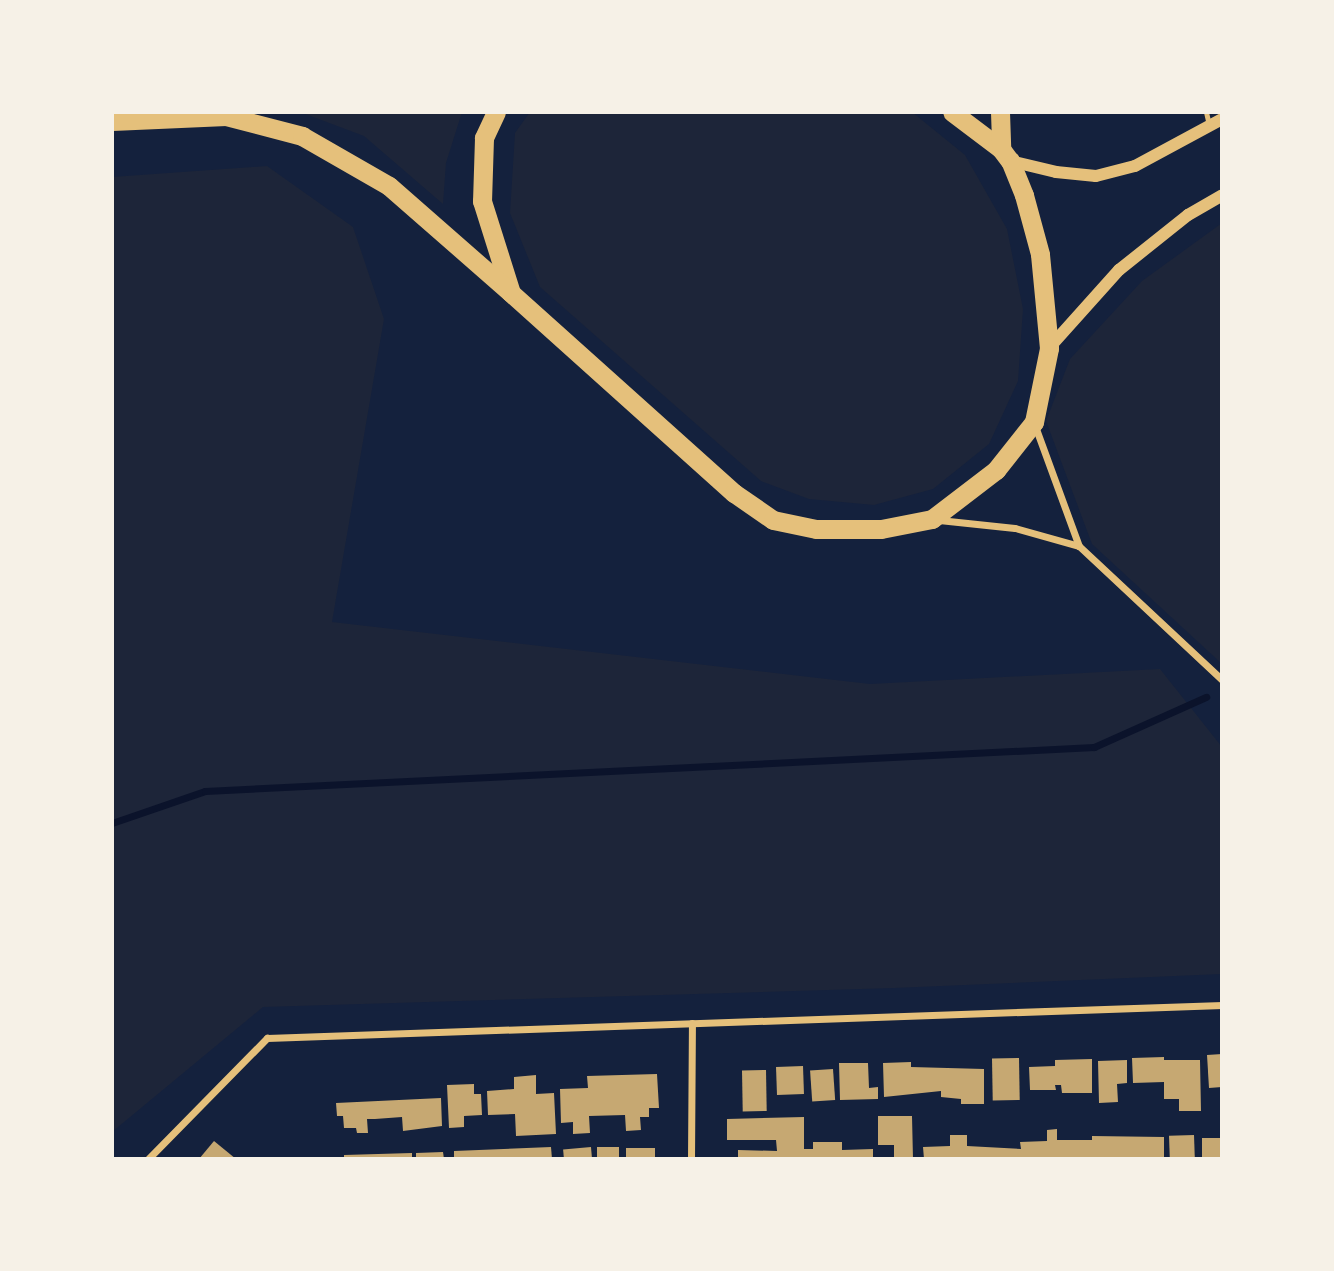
<!DOCTYPE html>
<html>
<head>
<meta charset="utf-8">
<style>
  body { margin:0 }
  #map { position:relative; width:1334px; height:1271px; overflow:hidden; background:#14213d; font-family:"Open Sans",sans-serif }
  div>[style] { position:absolute }
  .green>* { inset:0; background:#1d2539 }
  .stream>* { height:7px; margin:-3.5px; padding:0 3.5px; transform-origin:3.5px; border-radius:3.5px; background:#0b132b }
  .building>* { inset:0; background:#c6a872; transform-origin:0 0 }
  .service>* { height:5px; margin:-2.5px; padding:0 2.5px; transform-origin:2.5px; border-radius:2.5px; background:#e5c07b }
  .minor>* { height:7px; margin:-3.5px; padding:0 3.5px; transform-origin:3.5px; border-radius:3.5px; background:#e5c07b }
  .tertiary>* { height:12px; margin:-6px; padding:0 6px; transform-origin:6px; border-radius:6px; background:#e5c07b }
  .trunk>* { height:19px; margin:-9.5px; padding:0 9.5px; transform-origin:9.5px; border-radius:9.5px; background:#e5c07b }
  span { translate:-50% -50%; white-space:nowrap; text-align:center; line-height:1.15; -webkit-text-stroke:7px #f6f1e7; paint-order:stroke }
  .frame { position:absolute; inset:0; border:114px solid #f6f1e7; pointer-events:none }
</style>
</head>
<body>
<div id="map">
  <div class="green">
    <div style="clip-path:polygon(300px 112px,462px 112px,446px 163px,443px 204px,364px 136px)"></div>
    <div style="clip-path:polygon(530px 112px,912px 112px,965px 155px,1007px 229px,1023px 309px,1018px 381px,989px 444px,933px 489px,874px 505px,809px 499px,761px 481px,540px 287px,510px 213px,515px 133px)"></div>
    <div style="clip-path:polygon(267px 166px,353px 227px,384px 319px,332px 622px,870px 684px,1160px 669px,1222px 747px,1222px 974px,894px 988px,263px 1007px,112px 1132px,112px 177px)"></div>
    <div style="clip-path:polygon(1222px 223px,1222px 664px,1092px 544px,1046px 421px,1070px 359px,1142px 281px)"></div>
  </div>
  <div class="stream">
    <div style="left:112px;top:823px;width:98px;rotate:-19deg"></div>
    <div style="left:205px;top:791px;width:890px;rotate:-2.83deg"></div>
    <div style="left:1094px;top:747px;width:123px;rotate:-24.1deg"></div>
  </div>
  <div class="building">
    <div style="clip-path:polygon(1222px 1054px,1222px 1087px,1209px 1088px,1207px 1055px)"></div>
    <div style="clip-path:polygon(1164px 1057px,1164px 1060px,1200px 1060px,1201px 1111px,1179px 1111px,1179px 1099px,1164px 1099px,1164px 1082px,1133px 1083px,1132px 1058px)"></div>
    <div style="left:1019px;top:1058px;width:42px;height:27px;rotate:89deg"></div>
    <div style="clip-path:polygon(1092px 1059px,1092px 1093px,1062px 1093px,1061px 1085px,1055px 1085px,1056px 1090px,1030px 1090px,1029px 1067px,1055px 1066px,1055px 1060px)"></div>
    <div style="clip-path:polygon(1127px 1060px,1127px 1083px,1117px 1084px,1118px 1102px,1099px 1103px,1098px 1061px)"></div>
    <div style="clip-path:polygon(911px 1062px,911px 1067px,984px 1069px,984px 1104px,961px 1104px,961px 1099px,941px 1097px,941px 1091px,884px 1097px,883px 1063px)"></div>
    <div style="clip-path:polygon(839px 1063px,868px 1063px,869px 1088px,878px 1087px,878px 1099px,840px 1100px)"></div>
    <div style="left:803px;top:1066px;width:28px;height:27px;rotate:88deg"></div>
    <div style="left:833px;top:1069px;width:31px;height:23px;rotate:86deg"></div>
    <div style="left:766px;top:1070px;width:41px;height:24px;rotate:89deg"></div>
    <div style="clip-path:polygon(657px 1074px,659px 1108px,649px 1108px,649px 1117px,640px 1117px,641px 1130px,626px 1131px,625px 1115px,589px 1116px,590px 1133px,573px 1134px,573px 1122px,561px 1123px,560px 1089px,588px 1088px,587px 1076px)"></div>
    <div style="clip-path:polygon(536px 1075px,536px 1094px,554px 1093px,556px 1134px,516px 1136px,515px 1114px,488px 1115px,487px 1091px,514px 1089px,514px 1077px)"></div>
    <div style="clip-path:polygon(474px 1084px,474px 1094px,481px 1094px,482px 1115px,464px 1116px,464px 1127px,449px 1128px,447px 1085px)"></div>
    <div style="clip-path:polygon(441px 1098px,442px 1126px,403px 1131px,402px 1117px,375px 1119px,367px 1119px,368px 1133px,357px 1133px,356px 1128px,344px 1128px,343px 1116px,337px 1116px,336px 1103px)"></div>
    <div style="clip-path:polygon(878px 1116px,912px 1116px,913px 1159px,894px 1159px,894px 1145px,878px 1145px)"></div>
    <div style="clip-path:polygon(804px 1117px,804px 1149px,813px 1149px,813px 1142px,842px 1142px,842px 1150px,873px 1149px,873px 1159px,738px 1159px,738px 1150px,777px 1151px,776px 1140px,727px 1140px,727px 1119px)"></div>
    <div style="clip-path:polygon(1057px 1129px,1057px 1140px,1092px 1140px,1092px 1136px,1164px 1137px,1164px 1159px,924px 1159px,923px 1147px,950px 1146px,950px 1135px,967px 1135px,967px 1146px,1021px 1149px,1020px 1142px,1047px 1141px,1047px 1130px)"></div>
    <div style="left:1194px;top:1135px;width:24px;height:25px;rotate:88deg"></div>
    <div style="left:1222px;top:1138px;width:21px;height:20px;rotate:90deg"></div>
    <div style="clip-path:polygon(214px 1141px,236px 1159px,199px 1159px)"></div>
    <div style="clip-path:polygon(551px 1147px,552px 1159px,454px 1159px,454px 1151px)"></div>
    <div style="left:591px;top:1147px;width:12px;height:28px;rotate:85deg"></div>
    <div style="left:619px;top:1147px;width:12px;height:22px;rotate:90deg"></div>
    <div style="left:655px;top:1148px;width:11px;height:29px;rotate:90deg"></div>
    <div style="clip-path:polygon(443px 1152px,444px 1159px,416px 1159px,416px 1153px)"></div>
    <div style="clip-path:polygon(412px 1153px,412px 1159px,344px 1159px,344px 1155px)"></div>
  </div>
  <div class="service">
    <div style="left:1206px;top:112px;width:13px;rotate:77deg"></div>
  </div>
  <div class="minor">
    <div style="left:1035px;top:426px;width:128px;rotate:69.9deg"></div>
    <div style="left:1079px;top:546px;width:196px;rotate:43.1deg"></div>
    <div style="left:939px;top:520px;width:76px;rotate:6deg"></div>
    <div style="left:1015px;top:528px;width:66px;rotate:15.7deg"></div>
    <div style="left:148px;top:1159px;width:170px;rotate:-45.5deg"></div>
    <div style="left:267px;top:1038px;width:956px;rotate:-1.98deg"></div>
    <div style="left:691px;top:1159px;width:136px;rotate:-89.6deg"></div>
  </div>
  <div class="tertiary">
    <div style="left:1010px;top:161px;width:47px;rotate:13.4deg"></div>
    <div style="left:1056px;top:172px;width:40px;rotate:5.7deg"></div>
    <div style="left:1096px;top:176px;width:40px;rotate:-14.4deg"></div>
    <div style="left:1135px;top:166px;width:99px;rotate:-28.4deg"></div>
    <div style="left:1049px;top:348px;width:105px;rotate:-48.1deg"></div>
    <div style="left:1119px;top:270px;width:88px;rotate:-38.6deg"></div>
    <div style="left:1188px;top:215px;width:39px;rotate:-30deg"></div>
  </div>
  <div class="trunk">
    <div style="left:496px;top:112px;width:29px;rotate:115deg"></div>
    <div style="left:484px;top:138px;width:63px;rotate:91.8deg"></div>
    <div style="left:482px;top:201px;width:96px;rotate:72.5deg"></div>
    <div style="left:511px;top:293px;width:300px;rotate:41.9deg"></div>
    <div style="left:734px;top:493px;width:47px;rotate:34.7deg"></div>
    <div style="left:773px;top:520px;width:44px;rotate:11.8deg"></div>
    <div style="left:816px;top:529px;width:65px"></div>
    <div style="left:881px;top:529px;width:52px;rotate:-11.1deg"></div>
    <div style="left:932px;top:519px;width:81px;rotate:-37.4deg"></div>
    <div style="left:996px;top:470px;width:61px;rotate:-51.6deg"></div>
    <div style="left:1034px;top:422px;width:76px;rotate:-78.5deg"></div>
    <div style="left:1049px;top:348px;width:94px;rotate:-95.5deg"></div>
    <div style="left:1040px;top:254px;width:61px;rotate:-105.2deg"></div>
    <div style="left:1024px;top:195px;width:37px;rotate:-112deg"></div>
    <div style="left:1010px;top:161px;width:15px;rotate:-127deg"></div>
    <div style="left:1001px;top:149px;width:61px;rotate:-142.9deg"></div>
    <div style="left:1000px;top:112px;width:37px;rotate:88deg"></div>
    <div style="left:112px;top:121px;width:114px;rotate:-2.5deg"></div>
    <div style="left:226px;top:116px;width:79px;rotate:14.7deg"></div>
    <div style="left:302px;top:136px;width:100px;rotate:29.9deg"></div>
    <div style="left:389px;top:186px;width:161px;rotate:41.2deg"></div>
  </div>
  <div class="frame"></div>
</div>
</body>
</html>
